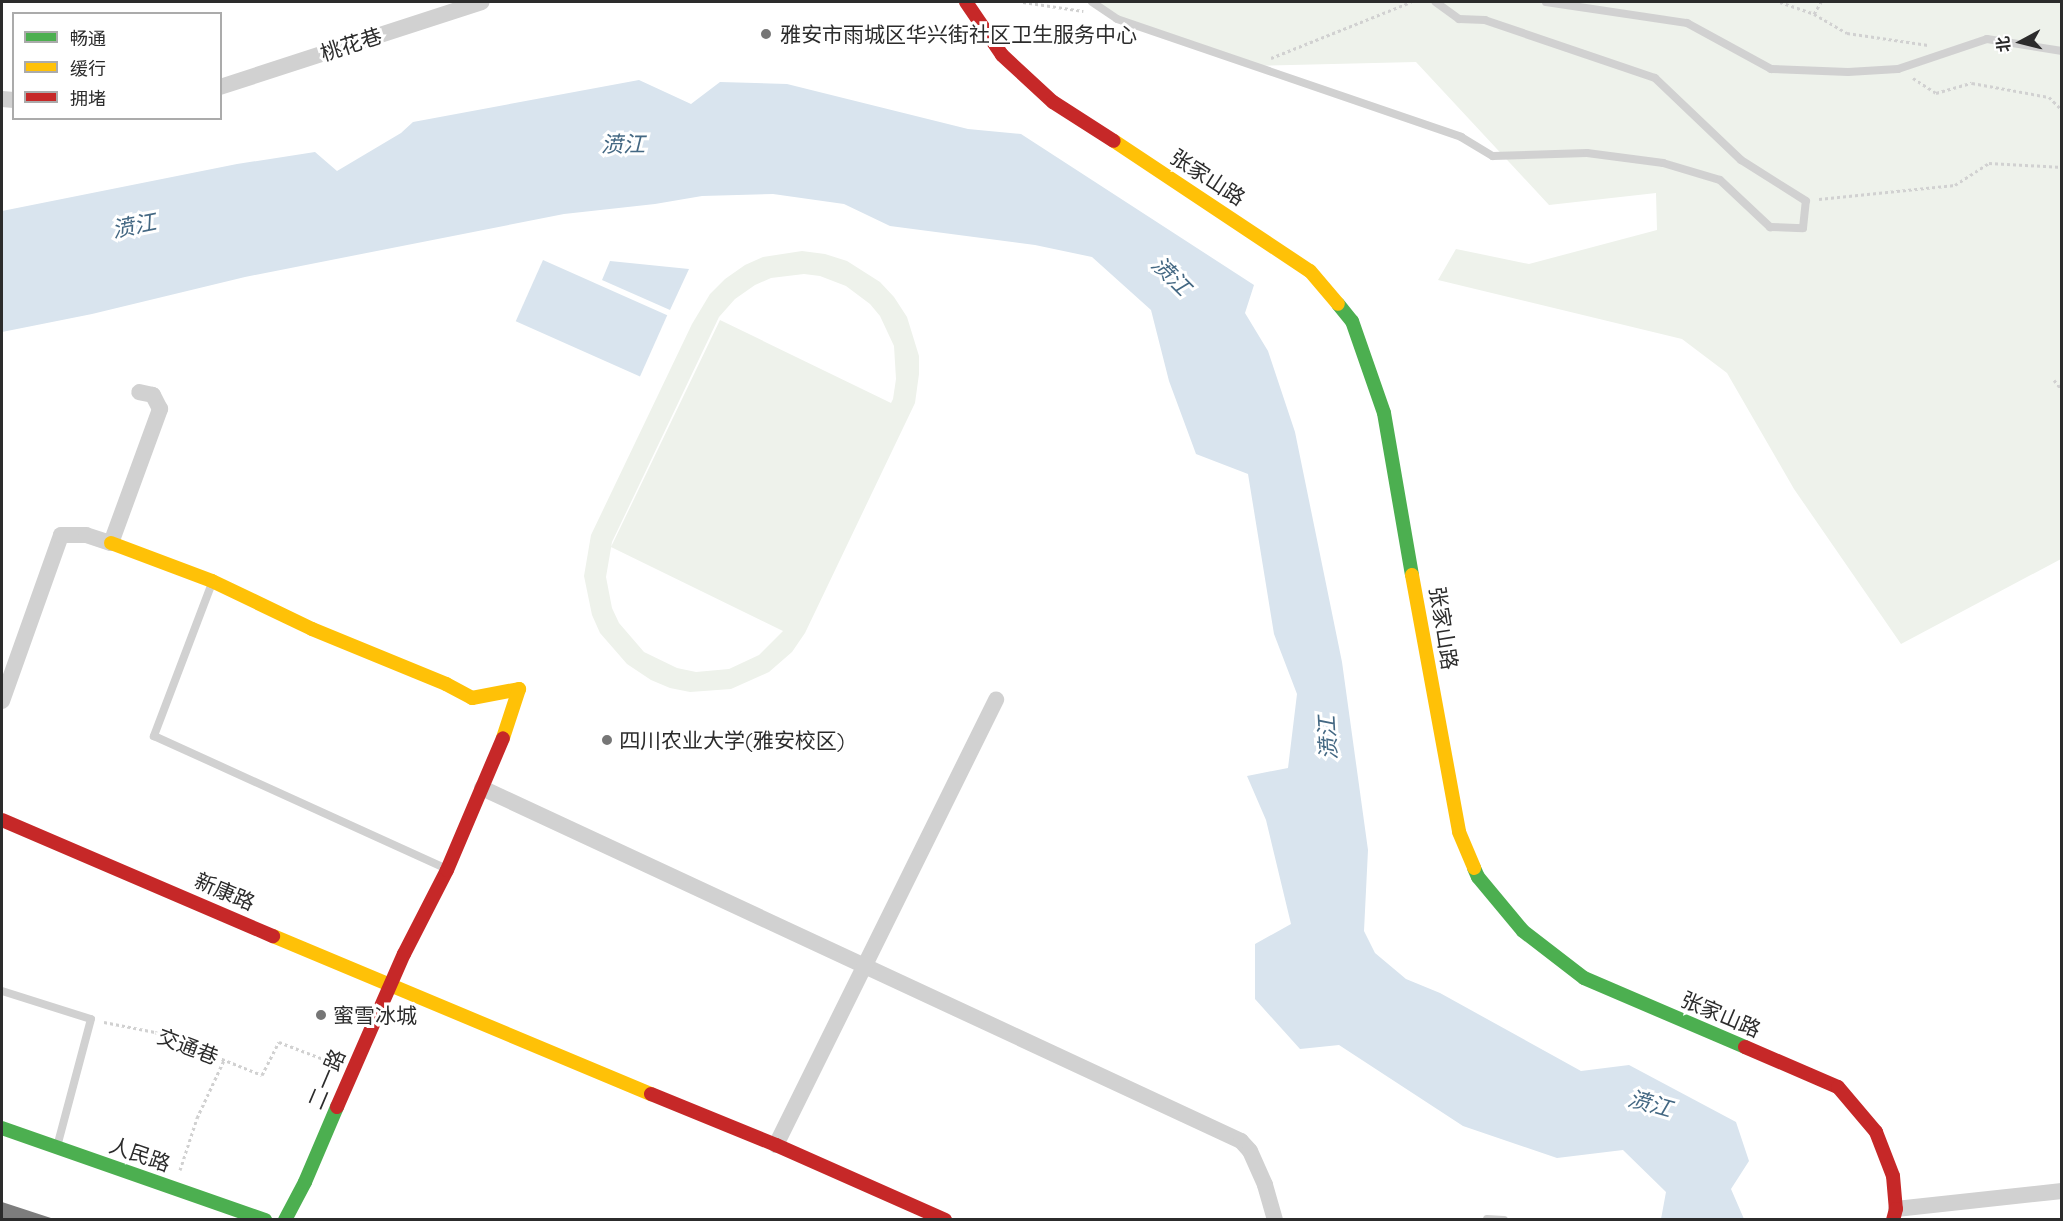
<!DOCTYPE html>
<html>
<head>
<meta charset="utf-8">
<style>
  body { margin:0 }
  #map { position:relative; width:2063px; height:1221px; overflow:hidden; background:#fff; font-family:Quicksand,"Noto Sans SC",sans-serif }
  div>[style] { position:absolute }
  .green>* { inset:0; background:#eef2eb }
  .water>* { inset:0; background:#d9e4ee; transform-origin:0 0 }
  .building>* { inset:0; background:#7d7d7d }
  .path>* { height:3px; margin-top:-1.5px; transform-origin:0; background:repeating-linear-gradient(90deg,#d1d1d1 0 3px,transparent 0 6px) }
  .lane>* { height:8px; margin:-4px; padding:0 4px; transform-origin:4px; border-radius:4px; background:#d1d1d1 }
  .street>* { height:16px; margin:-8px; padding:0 8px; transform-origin:8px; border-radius:8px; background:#d1d1d1 }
  .fast>* { height:14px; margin:-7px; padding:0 7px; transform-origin:7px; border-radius:7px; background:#4caf50 }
  .slow>* { height:14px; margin:-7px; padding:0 7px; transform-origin:7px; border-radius:7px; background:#ffc107 }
  .jam>* { height:14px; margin:-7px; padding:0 7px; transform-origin:7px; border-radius:7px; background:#c62828 }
  .dots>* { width:16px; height:16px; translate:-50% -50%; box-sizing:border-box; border:3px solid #fff; border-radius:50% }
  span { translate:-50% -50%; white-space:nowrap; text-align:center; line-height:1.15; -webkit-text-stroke:6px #fff; paint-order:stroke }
  .poi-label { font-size:21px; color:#2c2c2c }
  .left { translate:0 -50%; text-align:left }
  .street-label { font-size:21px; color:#2c2c2c }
  .water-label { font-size:22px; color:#446883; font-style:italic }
  .frame { position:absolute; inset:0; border:3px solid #2c2c2c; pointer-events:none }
  .legend { position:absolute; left:12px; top:12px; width:210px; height:108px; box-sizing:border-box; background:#fff; border:2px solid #ababab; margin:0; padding:8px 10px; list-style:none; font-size:18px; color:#2c2c2c }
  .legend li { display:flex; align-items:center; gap:12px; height:30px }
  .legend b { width:30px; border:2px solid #ababab }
  .north { position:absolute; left:1991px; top:12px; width:60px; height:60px; -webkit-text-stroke:4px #fff; paint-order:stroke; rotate:263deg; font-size:16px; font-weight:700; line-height:24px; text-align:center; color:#2c2c2c }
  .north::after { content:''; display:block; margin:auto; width:21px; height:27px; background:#2c2c2c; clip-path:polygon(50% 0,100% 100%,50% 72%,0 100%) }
</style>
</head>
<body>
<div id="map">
  <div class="green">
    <div style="clip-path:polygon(1092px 2px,2061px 2px,2061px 559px,1901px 644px,1794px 489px,1727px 373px,1682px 339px,1438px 280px,1456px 249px,1529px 264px,1657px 230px,1656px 193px,1549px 205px,1416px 62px,1251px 66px,1117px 19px)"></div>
    <div style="clip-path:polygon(evenodd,802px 251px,825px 254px,847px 261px,880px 282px,894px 297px,907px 317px,919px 356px,919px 374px,915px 403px,805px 633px,792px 652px,769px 672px,731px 689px,690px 692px,670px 688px,651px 680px,627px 664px,600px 633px,592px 615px,584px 576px,591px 535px,692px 324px,710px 294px,725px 279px,745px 265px,763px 257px,802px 251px,804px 274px,820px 276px,846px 286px,870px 304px,880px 316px,894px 346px,896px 379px,893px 399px,891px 403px,720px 320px,611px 547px,783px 631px,759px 655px,729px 669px,696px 672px,677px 668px,644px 652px,619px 623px,612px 608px,606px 577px,612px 542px,719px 317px,735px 299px,755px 285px,771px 278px,804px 274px)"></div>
  </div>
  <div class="water">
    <div style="clip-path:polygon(639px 80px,691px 104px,720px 82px,787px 84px,968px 129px,1021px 134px,1254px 285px,1245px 313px,1268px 351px,1295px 432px,1342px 662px,1368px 850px,1364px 931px,1375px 953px,1406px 979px,1440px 993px,1581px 1071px,1629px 1065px,1736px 1122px,1749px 1161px,1731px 1189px,1744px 1219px,1661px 1219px,1666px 1192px,1623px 1150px,1557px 1158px,1463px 1126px,1339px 1045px,1300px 1049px,1255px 999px,1255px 944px,1291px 924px,1266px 820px,1247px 776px,1288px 768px,1297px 694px,1274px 634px,1248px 474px,1196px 454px,1169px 381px,1151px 310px,1092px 257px,1035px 245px,890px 226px,844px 204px,773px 194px,702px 196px,655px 204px,564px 214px,245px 277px,92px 314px,2px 332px,2px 211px,237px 164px,315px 152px,337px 171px,401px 133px,413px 122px)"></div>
    <div style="left:543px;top:260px;width:136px;height:67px;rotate:24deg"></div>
    <div style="clip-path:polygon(610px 261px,689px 269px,670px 310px,602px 280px)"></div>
  </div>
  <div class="building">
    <div style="clip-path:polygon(2px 1202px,54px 1219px,54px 1220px,2px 1220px)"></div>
  </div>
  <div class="path">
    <div style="left:1023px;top:2px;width:61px;rotate:8.5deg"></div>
    <div style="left:1780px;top:2px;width:36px;rotate:19deg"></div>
    <div style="left:1814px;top:14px;width:38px;rotate:30deg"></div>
    <div style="left:1847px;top:33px;width:82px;rotate:8.4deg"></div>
    <div style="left:1814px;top:14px;width:14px;rotate:-60deg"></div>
    <div style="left:1271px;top:58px;width:151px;rotate:-21.8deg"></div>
    <div style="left:1913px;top:78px;width:27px;rotate:33deg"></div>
    <div style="left:1936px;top:93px;width:37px;rotate:-16deg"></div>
    <div style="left:1972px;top:83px;width:78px;rotate:10.3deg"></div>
    <div style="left:2049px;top:97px;width:18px;rotate:45deg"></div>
    <div style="left:1819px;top:199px;width:137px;rotate:-5.9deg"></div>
    <div style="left:1955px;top:185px;width:40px;rotate:-32.9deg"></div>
    <div style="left:1989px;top:163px;width:73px;rotate:3.1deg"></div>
    <div style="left:2054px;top:380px;width:13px;rotate:51deg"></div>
    <div style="left:104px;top:1022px;width:52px;rotate:11.1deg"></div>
    <div style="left:155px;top:1032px;width:115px;rotate:21.9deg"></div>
    <div style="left:262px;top:1075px;width:37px;rotate:-63deg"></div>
    <div style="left:279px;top:1042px;width:59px;rotate:20.9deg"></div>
    <div style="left:180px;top:1170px;width:55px;rotate:-71.9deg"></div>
    <div style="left:197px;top:1118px;width:64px;rotate:-65deg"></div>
  </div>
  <div class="lane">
    <div style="left:1092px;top:2px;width:30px;rotate:34deg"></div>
    <div style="left:1117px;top:19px;width:364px;rotate:18.9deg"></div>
    <div style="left:1461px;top:137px;width:37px;rotate:31deg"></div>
    <div style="left:1493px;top:156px;width:94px;rotate:-1.8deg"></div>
    <div style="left:1587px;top:153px;width:77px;rotate:7.5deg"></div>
    <div style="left:1663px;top:163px;width:59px;rotate:16.6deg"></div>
    <div style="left:1720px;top:180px;width:69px;rotate:43.2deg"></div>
    <div style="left:1770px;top:227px;width:33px;rotate:2deg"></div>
    <div style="left:1803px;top:228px;width:27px;rotate:-84deg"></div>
    <div style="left:1806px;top:201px;width:77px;rotate:-147.8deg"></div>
    <div style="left:1741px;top:160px;width:119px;rotate:-136.4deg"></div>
    <div style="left:1655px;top:78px;width:180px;rotate:-161.2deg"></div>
    <div style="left:1485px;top:20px;width:26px;rotate:-178deg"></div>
    <div style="left:1459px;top:19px;width:29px;rotate:-144deg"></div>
    <div style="left:1546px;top:2px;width:143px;rotate:8.5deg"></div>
    <div style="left:1687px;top:23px;width:96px;rotate:28.7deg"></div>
    <div style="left:1771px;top:69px;width:77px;rotate:2.2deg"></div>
    <div style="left:1848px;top:72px;width:50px;rotate:-3.4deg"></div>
    <div style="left:1898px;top:69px;width:94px;rotate:-18.6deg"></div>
    <div style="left:1987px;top:39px;width:76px;rotate:9.1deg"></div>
    <div style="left:212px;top:583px;width:164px;rotate:110.8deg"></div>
    <div style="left:154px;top:736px;width:322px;rotate:24.4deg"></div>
    <div style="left:2px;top:991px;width:93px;rotate:17.5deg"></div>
    <div style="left:91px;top:1019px;width:132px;rotate:104.9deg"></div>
    <div style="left:1487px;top:1219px;width:17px;rotate:3deg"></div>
  </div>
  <div class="street">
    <div style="left:220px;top:87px;width:275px;rotate:-18deg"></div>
    <div style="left:2px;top:99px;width:12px;rotate:5deg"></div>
    <div style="left:2px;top:701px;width:176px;rotate:-70.4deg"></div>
    <div style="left:61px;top:535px;width:25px"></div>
    <div style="left:86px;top:535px;width:26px;rotate:18deg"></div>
    <div style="left:111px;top:543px;width:143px;rotate:-69.9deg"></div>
    <div style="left:160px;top:409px;width:16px;rotate:-117deg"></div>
    <div style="left:153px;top:395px;width:14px;rotate:-168deg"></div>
    <div style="left:482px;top:788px;width:837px;rotate:24.94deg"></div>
    <div style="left:1241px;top:1141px;width:13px;rotate:48deg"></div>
    <div style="left:1250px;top:1151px;width:37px;rotate:66deg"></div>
    <div style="left:1265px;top:1185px;width:36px;rotate:74deg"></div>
    <div style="left:776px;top:1145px;width:497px;rotate:-63.7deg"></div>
    <div style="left:1896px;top:1209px;width:167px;rotate:-6.2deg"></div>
  </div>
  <div class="fast">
    <div style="left:1338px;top:304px;width:22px;rotate:51deg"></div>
    <div style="left:1352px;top:321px;width:97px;rotate:70.8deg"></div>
    <div style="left:1384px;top:413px;width:164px;rotate:80.2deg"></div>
    <div style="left:1474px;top:868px;width:10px;rotate:66deg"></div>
    <div style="left:1478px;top:877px;width:70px;rotate:50.2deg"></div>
    <div style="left:1523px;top:931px;width:77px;rotate:37.6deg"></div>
    <div style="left:1584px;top:978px;width:175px;rotate:23.2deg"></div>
    <div style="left:2px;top:1128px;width:279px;rotate:19.3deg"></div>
    <div style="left:285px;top:1220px;width:43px;rotate:-62.2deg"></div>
    <div style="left:305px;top:1182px;width:82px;rotate:-66.9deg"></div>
  </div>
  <div class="slow">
    <div style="left:1114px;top:141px;width:235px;rotate:33.6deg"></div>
    <div style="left:1310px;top:271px;width:43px;rotate:49.7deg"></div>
    <div style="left:111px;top:543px;width:108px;rotate:20.6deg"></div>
    <div style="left:212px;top:581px;width:111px;rotate:25.6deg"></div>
    <div style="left:312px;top:629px;width:145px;rotate:22.3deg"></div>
    <div style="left:446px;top:684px;width:30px;rotate:28deg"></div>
    <div style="left:472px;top:698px;width:48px;rotate:-10.8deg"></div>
    <div style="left:519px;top:689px;width:52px;rotate:108.1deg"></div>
    <div style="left:1412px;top:575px;width:261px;rotate:79.6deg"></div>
    <div style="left:1459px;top:832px;width:39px;rotate:67deg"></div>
    <div style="left:273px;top:936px;width:410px;rotate:22.7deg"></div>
  </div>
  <div class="jam">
    <div style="left:966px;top:2px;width:64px;rotate:55.8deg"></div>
    <div style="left:1002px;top:55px;width:69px;rotate:42.7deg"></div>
    <div style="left:1053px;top:102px;width:72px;rotate:32.6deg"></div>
    <div style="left:2px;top:820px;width:295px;rotate:23.2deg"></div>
    <div style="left:1745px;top:1047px;width:101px;rotate:23.3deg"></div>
    <div style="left:1838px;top:1087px;width:59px;rotate:49.8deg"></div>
    <div style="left:1876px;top:1132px;width:47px;rotate:68.9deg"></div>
    <div style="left:1893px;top:1176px;width:33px;rotate:85deg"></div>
    <div style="left:1896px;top:1209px;width:11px;rotate:105deg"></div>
    <div style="left:651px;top:1094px;width:135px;rotate:22.2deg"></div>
    <div style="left:776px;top:1145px;width:185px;rotate:23.9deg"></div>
    <div style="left:337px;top:1107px;width:167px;rotate:-66.4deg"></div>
    <div style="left:404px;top:954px;width:94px;rotate:-62.9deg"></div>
    <div style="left:447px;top:870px;width:143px;rotate:-67deg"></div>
  </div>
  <div class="dots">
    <div style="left:766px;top:34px;background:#767676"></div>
    <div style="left:607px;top:740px;background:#767676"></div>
    <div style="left:321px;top:1015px;background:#767676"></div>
  </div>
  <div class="poi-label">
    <span class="left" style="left:780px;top:34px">雅安市雨城区华兴街社区卫生服务中心</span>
    <span class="left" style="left:619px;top:740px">四川农业大学(雅安校区)</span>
    <span class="left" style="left:333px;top:1015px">蜜雪冰城</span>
  </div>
  <div class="street-label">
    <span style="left:351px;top:44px;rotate:-18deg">桃花巷</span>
    <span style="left:1208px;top:177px;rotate:33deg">张家山路</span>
    <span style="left:1444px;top:628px;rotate:81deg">张家山路</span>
    <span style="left:225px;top:891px;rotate:23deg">新康路</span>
    <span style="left:1721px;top:1014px;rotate:23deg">张家山路</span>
    <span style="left:188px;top:1046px;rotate:21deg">交通巷</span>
    <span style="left:326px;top:1079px;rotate:-67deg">二一路</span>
    <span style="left:140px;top:1154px;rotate:19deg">人民路</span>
  </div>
  <div class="water-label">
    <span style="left:623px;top:145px">𣸣江</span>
    <span style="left:134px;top:226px;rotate:-11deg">𣸣江</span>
    <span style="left:1171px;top:276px;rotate:45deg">𣸣江</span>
    <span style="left:1328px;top:738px;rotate:-93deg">𣸣江</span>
    <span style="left:1650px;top:1104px;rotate:16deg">𣸣江</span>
  </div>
  <div class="frame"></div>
  <ul class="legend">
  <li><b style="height:8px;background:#4caf50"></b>畅通</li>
  <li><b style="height:8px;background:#ffc107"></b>缓行</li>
  <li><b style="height:8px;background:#c62828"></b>拥堵</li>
  </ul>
  <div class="north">北</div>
</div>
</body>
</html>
